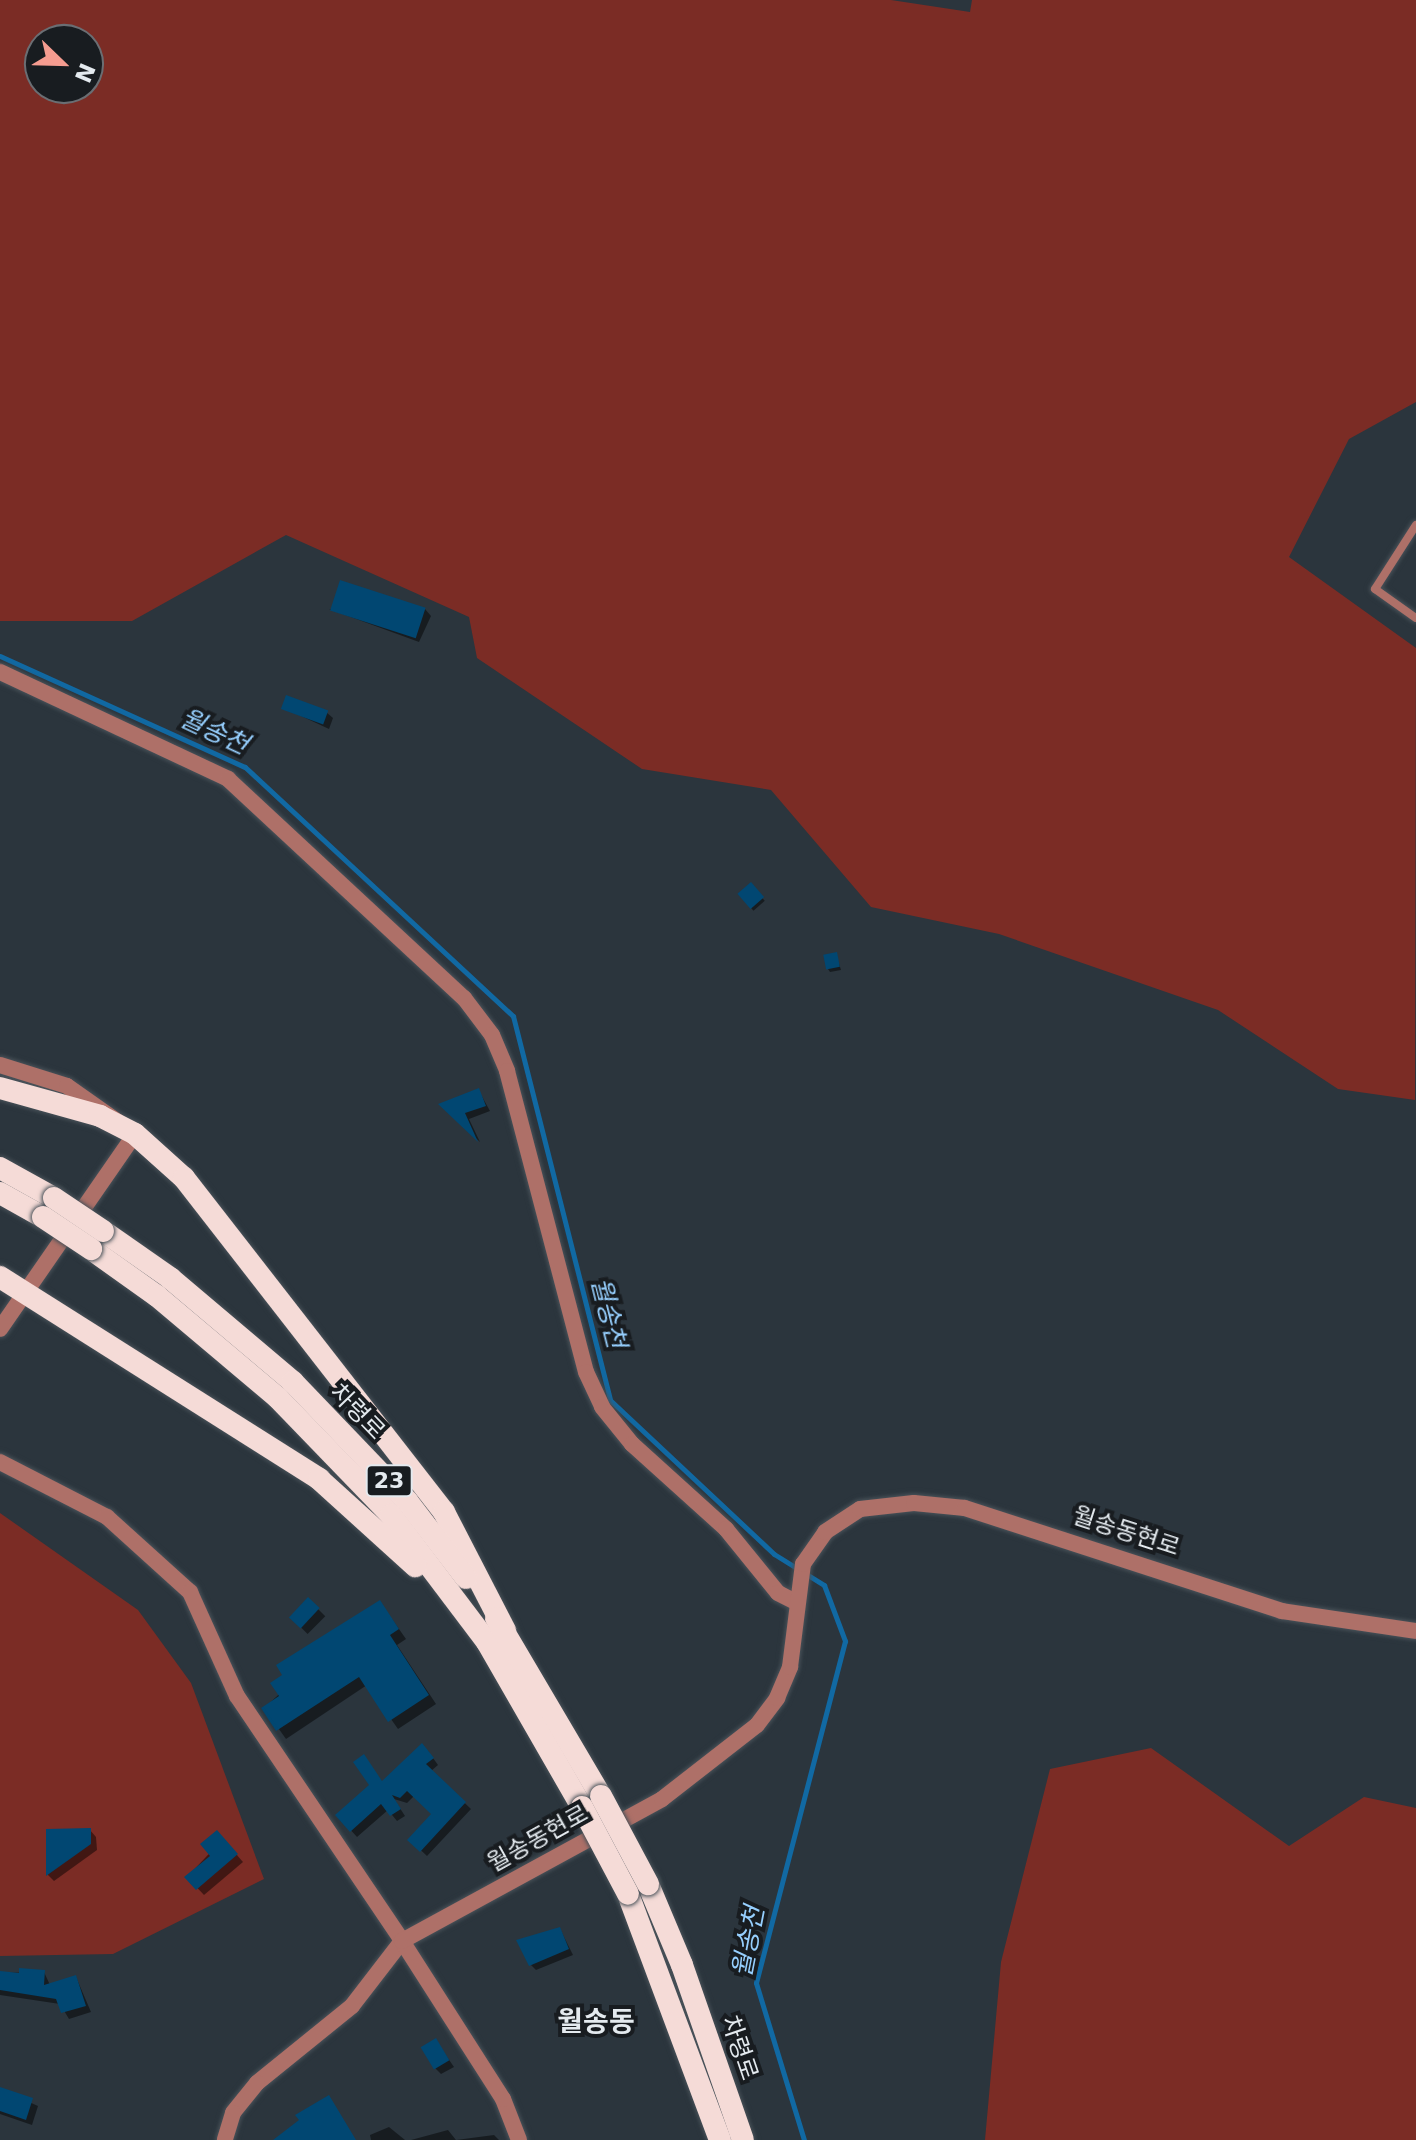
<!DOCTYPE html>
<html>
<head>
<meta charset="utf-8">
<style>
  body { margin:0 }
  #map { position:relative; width:1416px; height:2140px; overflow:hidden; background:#2b353d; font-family:"DejaVu Sans","Noto Sans KR",sans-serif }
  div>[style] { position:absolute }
  .green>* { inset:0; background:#7b2c25 }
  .shadow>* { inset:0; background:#0007; transform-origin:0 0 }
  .stream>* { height:5px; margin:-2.5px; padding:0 2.5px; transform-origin:2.5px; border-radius:2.5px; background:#1169a3 }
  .building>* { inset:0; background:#014772; transform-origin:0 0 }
  .roads { filter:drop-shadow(0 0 2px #495259) drop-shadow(0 0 2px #495259) }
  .service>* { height:8px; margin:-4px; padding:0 4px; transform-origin:4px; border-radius:4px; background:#ae7068 }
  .minor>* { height:16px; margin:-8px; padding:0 8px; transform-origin:8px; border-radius:8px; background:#ae7068 }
  .tertiary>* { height:16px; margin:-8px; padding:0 8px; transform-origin:8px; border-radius:8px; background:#ae7068 }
  .trunk>* { height:22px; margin:-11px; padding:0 11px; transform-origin:11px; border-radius:11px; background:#f5dbd7 }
  .bridges { filter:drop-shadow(0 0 2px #495259) drop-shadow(0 0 2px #495259) }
  .trunk-bridge>* { height:22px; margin:-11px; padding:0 11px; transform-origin:11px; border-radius:11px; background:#f5dbd7 }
  span { translate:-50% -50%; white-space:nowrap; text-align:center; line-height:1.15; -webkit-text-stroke:8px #181c20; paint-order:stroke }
  .shield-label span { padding:2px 6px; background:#181c20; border:2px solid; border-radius:6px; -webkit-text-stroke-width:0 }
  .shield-label { font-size:22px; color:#e4eaef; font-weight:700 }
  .street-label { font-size:24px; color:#e4eaef }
  .water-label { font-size:26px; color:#96cffe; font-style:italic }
  .quarter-label { font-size:28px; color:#e4eaef; font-weight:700 }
  .north { position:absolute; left:24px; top:24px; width:80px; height:80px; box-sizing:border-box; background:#181c20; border:2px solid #6a6e73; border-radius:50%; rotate:113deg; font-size:22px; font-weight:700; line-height:32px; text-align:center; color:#e4eaef }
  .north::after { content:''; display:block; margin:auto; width:28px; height:36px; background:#f59c90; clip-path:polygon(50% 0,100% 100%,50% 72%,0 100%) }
</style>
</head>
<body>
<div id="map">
  <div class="green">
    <div style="clip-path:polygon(evenodd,0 0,891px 0,970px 12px,972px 0,1416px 0,1416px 402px,1349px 439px,1289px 557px,1416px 648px,1415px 1100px,1338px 1089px,1218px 1010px,999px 934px,871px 907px,771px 790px,642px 769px,477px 658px,469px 617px,286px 535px,132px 621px,0 621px,0 0,88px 40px,88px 88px,40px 88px,40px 40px,88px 40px)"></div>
    <div style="clip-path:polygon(0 1513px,138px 1610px,191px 1683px,264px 1879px,113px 1954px,0 1956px)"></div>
    <div style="clip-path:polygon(1151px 1748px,1289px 1846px,1364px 1797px,1416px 1808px,1416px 2140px,985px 2140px,1001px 1962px,1050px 1769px)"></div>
  </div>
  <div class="shadow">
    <div style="clip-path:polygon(329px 609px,425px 609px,431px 616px,419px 642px)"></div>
    <div style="clip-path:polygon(284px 708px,326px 712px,333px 718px,329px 729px)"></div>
    <div style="left:751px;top:885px;width:21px;height:15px;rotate:49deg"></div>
    <div style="clip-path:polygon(836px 954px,841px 970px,830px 972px,828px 969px)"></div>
    <div style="clip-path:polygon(479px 1091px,490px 1111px,469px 1119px,480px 1142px,441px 1105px)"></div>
    <div style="left:309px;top:1600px;width:23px;height:25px;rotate:45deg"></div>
    <div style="clip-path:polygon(380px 1602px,406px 1639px,397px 1645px,436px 1704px,398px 1729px,367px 1685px,286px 1739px,264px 1708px)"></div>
    <div style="clip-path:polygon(428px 1751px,438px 1765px,431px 1771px,471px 1809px,427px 1856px,410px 1840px,433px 1814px,414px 1796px,407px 1803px,394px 1799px,405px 1816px,397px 1821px,388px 1810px,357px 1837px,338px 1816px,371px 1786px,364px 1757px,383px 1783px)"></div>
    <div style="clip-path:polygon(90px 1830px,96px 1837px,97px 1850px,54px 1881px,48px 1875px,48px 1831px)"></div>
    <div style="clip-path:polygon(223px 1839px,243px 1862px,204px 1895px,187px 1877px)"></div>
    <div style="clip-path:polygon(560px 1929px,573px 1955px,536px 1970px,530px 1964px)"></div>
    <div style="clip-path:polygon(44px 1972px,50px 1985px,76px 1977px,91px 2012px,69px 2019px,60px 2004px,0 1995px,0 1973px)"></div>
    <div style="clip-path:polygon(436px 2041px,454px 2067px,441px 2074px,435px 2068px)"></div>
    <div style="clip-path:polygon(0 2089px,38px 2106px,32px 2125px,0 2114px)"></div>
    <div style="clip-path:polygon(389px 2127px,405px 2140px,371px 2140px,370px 2135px)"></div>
    <div style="clip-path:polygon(448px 2130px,456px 2140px,494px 2135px,499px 2140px,411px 2140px)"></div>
  </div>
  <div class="stream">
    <div style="left:0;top:656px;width:269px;rotate:24.4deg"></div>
    <div style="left:245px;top:767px;width:366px;rotate:42.9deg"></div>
    <div style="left:513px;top:1016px;width:396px;rotate:75.8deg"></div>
    <div style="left:610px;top:1400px;width:225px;rotate:43.2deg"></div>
    <div style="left:774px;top:1554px;width:59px;rotate:31.8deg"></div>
    <div style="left:824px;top:1585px;width:60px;rotate:69.4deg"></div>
    <div style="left:845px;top:1641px;width:353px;rotate:104.6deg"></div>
    <div style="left:756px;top:1983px;width:164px;rotate:73deg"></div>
  </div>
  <div class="building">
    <div style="left:340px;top:580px;width:90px;height:32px;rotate:18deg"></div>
    <div style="left:286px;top:695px;width:45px;height:15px;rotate:20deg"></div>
    <div style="left:751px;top:882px;width:20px;height:18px;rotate:49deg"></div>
    <div style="left:837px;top:952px;width:15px;height:14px;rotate:79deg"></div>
    <div style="clip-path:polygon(479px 1088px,486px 1106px,465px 1113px,478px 1142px,438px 1104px)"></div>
    <div style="left:308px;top:1597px;width:16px;height:28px;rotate:43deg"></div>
    <div style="clip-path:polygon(380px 1600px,399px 1629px,390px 1635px,429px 1695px,388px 1722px,359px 1677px,276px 1731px,261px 1708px,279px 1696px,270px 1683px,282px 1675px,276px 1665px)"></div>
    <div style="clip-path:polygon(422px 1743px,434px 1758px,426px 1764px,466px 1802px,420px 1852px,407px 1840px,431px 1814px,407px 1791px,400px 1798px,392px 1795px,401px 1809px,390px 1816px,381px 1804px,350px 1832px,335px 1815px,369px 1785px,353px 1762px,364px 1754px,382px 1781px)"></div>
    <div style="clip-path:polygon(91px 1828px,91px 1844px,46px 1876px,46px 1829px)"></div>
    <div style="clip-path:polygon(217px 1830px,238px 1854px,196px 1890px,184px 1877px,210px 1856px,200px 1844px)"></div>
    <div style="clip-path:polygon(560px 1927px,569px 1949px,529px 1966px,516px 1940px)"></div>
    <div style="clip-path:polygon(19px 1968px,45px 1970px,44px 1985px,76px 1975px,86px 2006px,61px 2013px,56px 1999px,0 1990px,0 1971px,19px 1973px)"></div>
    <div style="left:436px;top:2038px;width:26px;height:18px;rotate:59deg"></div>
    <div style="clip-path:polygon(0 2087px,33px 2098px,26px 2120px,0 2111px)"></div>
    <div style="clip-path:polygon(329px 2095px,356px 2140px,273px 2140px,299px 2120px,295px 2115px)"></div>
  </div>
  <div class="roads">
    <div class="service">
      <div style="left:1416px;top:525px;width:76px;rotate:122.6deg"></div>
      <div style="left:1375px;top:589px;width:50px;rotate:35.3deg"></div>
    </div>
    <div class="minor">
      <div style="left:0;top:672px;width:252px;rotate:25.1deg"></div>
      <div style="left:228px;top:779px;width:322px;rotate:42.9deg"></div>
      <div style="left:464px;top:998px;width:46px;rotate:52.9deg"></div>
      <div style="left:492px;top:1035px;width:39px;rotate:67deg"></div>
      <div style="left:507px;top:1071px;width:311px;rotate:75.3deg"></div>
      <div style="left:586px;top:1372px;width:38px;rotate:65deg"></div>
      <div style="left:602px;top:1407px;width:48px;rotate:51deg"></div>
      <div style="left:632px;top:1444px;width:127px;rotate:42.1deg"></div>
      <div style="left:726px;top:1529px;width:82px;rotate:50.9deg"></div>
      <div style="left:778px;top:1593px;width:20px;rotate:27deg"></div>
      <div style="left:0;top:1065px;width:70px;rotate:17.4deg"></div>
      <div style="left:67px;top:1086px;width:83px;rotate:35.2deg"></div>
      <div style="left:135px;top:1134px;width:237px;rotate:124.7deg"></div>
      <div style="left:0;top:1462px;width:120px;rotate:27.2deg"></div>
      <div style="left:107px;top:1517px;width:112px;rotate:42.1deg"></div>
      <div style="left:190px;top:1592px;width:114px;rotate:65.7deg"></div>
      <div style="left:237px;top:1696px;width:295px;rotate:56deg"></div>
      <div style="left:402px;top:1941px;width:82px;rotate:127.6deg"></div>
      <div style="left:352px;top:2006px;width:122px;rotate:141deg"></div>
      <div style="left:257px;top:2083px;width:38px;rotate:129deg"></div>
      <div style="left:233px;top:2113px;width:28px;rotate:107deg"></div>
    </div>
    <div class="tertiary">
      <div style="left:519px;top:2140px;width:44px;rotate:-111.3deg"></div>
      <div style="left:503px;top:2099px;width:188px;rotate:-122.6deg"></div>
      <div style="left:402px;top:1941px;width:296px;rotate:-28.6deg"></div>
      <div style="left:662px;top:1799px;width:120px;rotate:-37.9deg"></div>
      <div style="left:757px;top:1725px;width:34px;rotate:-53deg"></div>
      <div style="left:777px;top:1698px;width:34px;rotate:-67deg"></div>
      <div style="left:790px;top:1667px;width:104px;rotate:-82.8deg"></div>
      <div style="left:803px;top:1564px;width:39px;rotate:-55deg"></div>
      <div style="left:825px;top:1532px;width:42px;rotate:-33.3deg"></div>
      <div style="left:860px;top:1509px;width:54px;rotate:-6.3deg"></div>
      <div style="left:914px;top:1503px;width:51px;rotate:5.6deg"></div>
      <div style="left:965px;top:1508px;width:333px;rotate:18deg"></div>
      <div style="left:1282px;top:1611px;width:135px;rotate:8.5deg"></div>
    </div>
    <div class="trunk">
      <div style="left:0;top:1088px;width:104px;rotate:15.6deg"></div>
      <div style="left:100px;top:1116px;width:39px;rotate:27deg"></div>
      <div style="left:135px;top:1134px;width:66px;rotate:41.9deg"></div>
      <div style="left:184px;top:1178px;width:423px;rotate:52.1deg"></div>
      <div style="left:444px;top:1512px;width:133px;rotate:62.7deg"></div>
      <div style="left:0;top:1168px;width:62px;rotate:29.1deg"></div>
      <div style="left:0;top:1193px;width:49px;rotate:29.2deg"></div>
      <div style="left:103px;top:1231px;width:82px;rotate:35deg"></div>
      <div style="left:170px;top:1278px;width:161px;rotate:40.2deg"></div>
      <div style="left:293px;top:1382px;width:165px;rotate:46.2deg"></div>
      <div style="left:407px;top:1501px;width:97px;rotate:52.5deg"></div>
      <div style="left:91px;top:1249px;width:81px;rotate:35.5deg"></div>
      <div style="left:157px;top:1296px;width:158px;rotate:40.1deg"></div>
      <div style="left:278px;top:1398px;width:163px;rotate:46deg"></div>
      <div style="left:391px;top:1515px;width:159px;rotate:52.9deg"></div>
      <div style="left:487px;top:1642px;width:190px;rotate:60.1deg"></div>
      <div style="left:0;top:1277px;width:378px;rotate:32.3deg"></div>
      <div style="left:319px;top:1479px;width:130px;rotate:42.2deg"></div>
      <div style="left:496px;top:1618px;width:207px;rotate:59.5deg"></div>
      <div style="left:648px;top:1884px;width:88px;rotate:67.2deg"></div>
      <div style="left:682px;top:1965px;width:185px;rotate:70.8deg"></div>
      <div style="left:628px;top:1894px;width:263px;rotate:69.5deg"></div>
    </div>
  </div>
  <div class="bridges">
    <div class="trunk-bridge">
      <div style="left:54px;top:1198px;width:59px;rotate:34deg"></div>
      <div style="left:43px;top:1217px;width:58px;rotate:33.7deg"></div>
      <div style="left:601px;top:1796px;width:100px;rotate:61.9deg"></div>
      <div style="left:582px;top:1807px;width:98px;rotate:62.1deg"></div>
    </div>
  </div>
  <div class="shield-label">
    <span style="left:389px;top:1481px">23</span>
  </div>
  <div class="street-label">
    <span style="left:357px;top:1412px;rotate:46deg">차령로</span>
    <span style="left:1126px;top:1532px;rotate:18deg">월송동현로</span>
    <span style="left:538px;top:1839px;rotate:-29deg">월송동현로</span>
    <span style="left:739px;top:2048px;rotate:71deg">차령로</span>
  </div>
  <div class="water-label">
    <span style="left:214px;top:732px;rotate:25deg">월송천</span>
    <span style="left:608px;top:1313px;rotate:76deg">월송천</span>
    <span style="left:749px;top:1942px;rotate:-79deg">월송천</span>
  </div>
  <div class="quarter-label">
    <span style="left:596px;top:2022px">월송동</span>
  </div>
  <div class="north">N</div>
</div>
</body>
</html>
